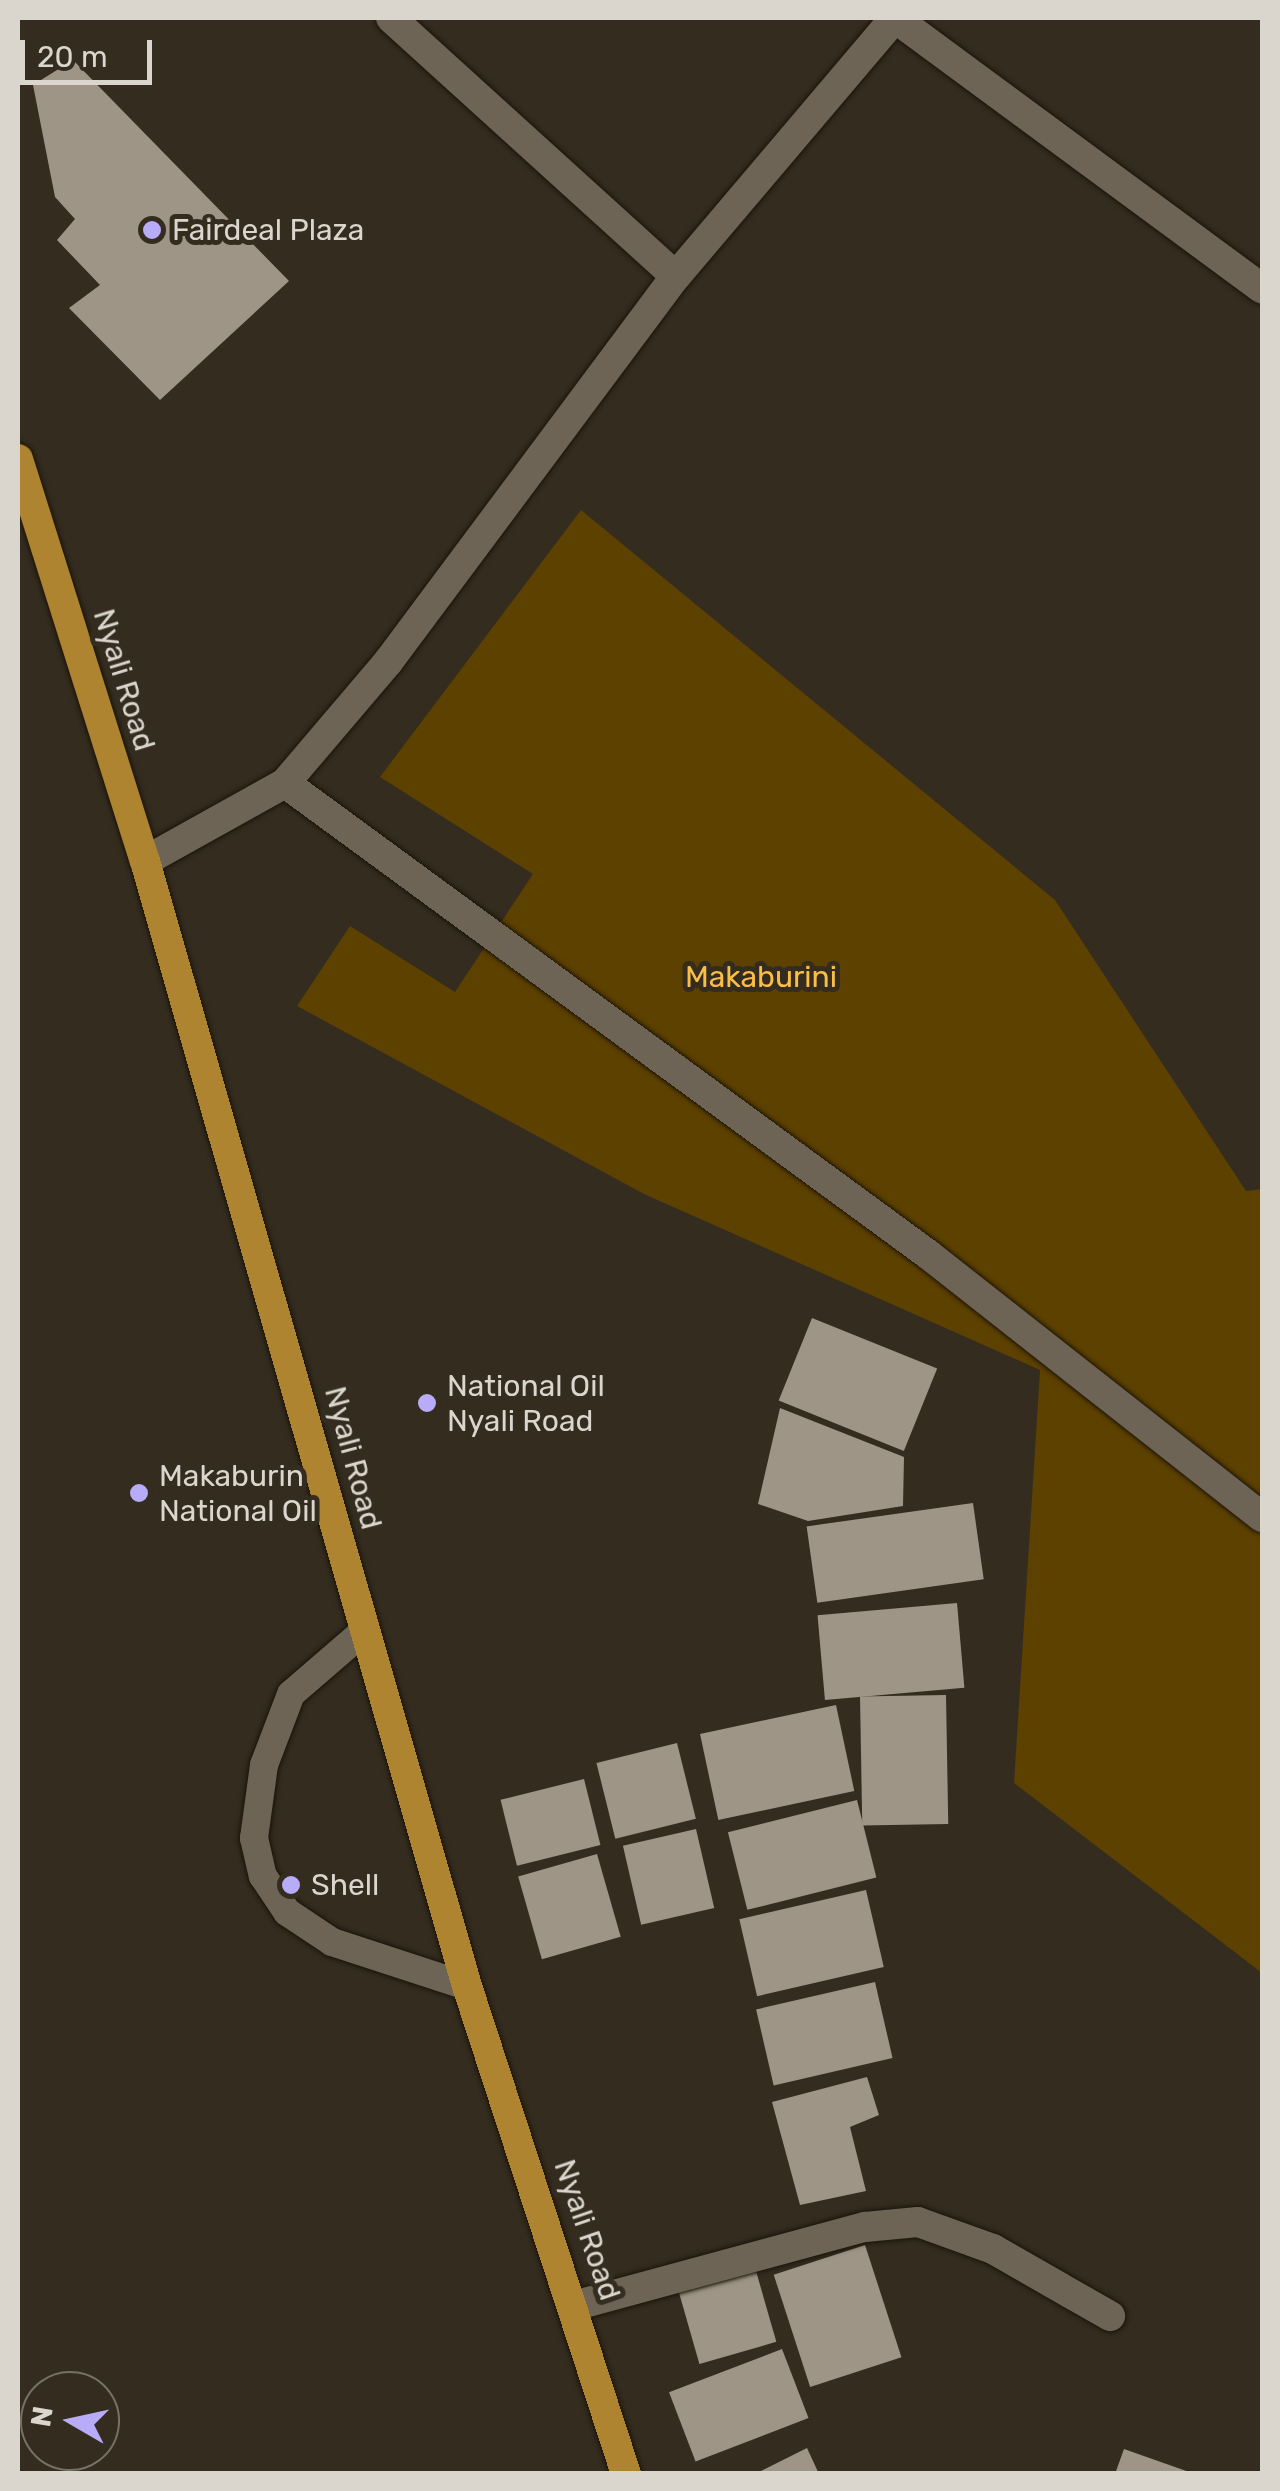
<!DOCTYPE html>
<html>
<head>
<meta charset="utf-8">
<style>
  body { margin:0 }
  #map { position:relative; width:1280px; height:2491px; overflow:hidden; background:#332c1f; font-family:Rubik,sans-serif }
  div>[style] { position:absolute }
  .green>* { inset:0; background:#5d4101 }
  .building>* { inset:0; background:#9e9586; transform-origin:0 0 }
  .roads { filter:drop-shadow(0 0 2px #1b1409) drop-shadow(0 0 2px #1b1409) }
  .lane>* { height:28px; margin:-14px; padding:0 14px; transform-origin:14px; border-radius:14px; background:#6d6456 }
  .street>* { height:30px; margin:-15px; padding:0 15px; transform-origin:15px; border-radius:15px; background:#6d6456 }
  .highway>* { height:30px; margin:-15px; padding:0 15px; transform-origin:15px; border-radius:15px; background:#ae8430 }
  .dots>* { width:28px; height:28px; translate:-50% -50%; box-sizing:border-box; border:5px solid #332c1f; border-radius:50% }
  span { translate:-50% -50%; white-space:nowrap; text-align:center; line-height:1.15; -webkit-text-stroke:10px #332c1f; paint-order:stroke }
  .poi-label { font-size:30px; color:#dad6ce }
  .left { translate:0 -50%; text-align:left }
  .street-label { font-size:30px; color:#dad6ce }
  .park-label { font-size:30px; color:#fabe46 }
  .frame { position:absolute; inset:0; border:20px solid #dad6ce; pointer-events:none }
  .north { position:absolute; left:20px; top:2371px; width:100px; height:100px; box-sizing:border-box; background:#332c1f; border:2px solid #767065; border-radius:50%; rotate:279deg; font-size:28px; font-weight:700; line-height:40px; text-align:center; color:#dad6ce }
  .north::after { content:''; display:block; margin:auto; width:35px; height:45px; background:#b8abf7; clip-path:polygon(50% 0,100% 100%,50% 72%,0 100%) }
  .scale { position:absolute; left:20px; top:40px; width:132px; height:45px; box-sizing:border-box; border:5px solid #dad6ce; border-top:0; padding-left:12px; font-size:30px; line-height:35px; white-space:nowrap; color:#dad6ce; -webkit-text-stroke:8px #332c1f; paint-order:stroke }
</style>
</head>
<body>
<div id="map">
  <div class="green">
    <div style="clip-path:polygon(581px 510px,1055px 900px,1246px 1191px,1262px 1189px,1262px 1973px,1014px 1783px,1040px 1370px,644px 1194px,297px 1006px,350px 926px,455px 992px,533px 874px,380px 777px)"></div>
  </div>
  <div class="building">
    <div style="clip-path:polygon(73px 60px,289px 281px,160px 400px,69px 308px,100px 285px,57px 240px,75px 219px,55px 197px,33px 85px)"></div>
    <div style="left:812px;top:1318px;width:135px;height:89px;rotate:22deg"></div>
    <div style="clip-path:polygon(780px 1408px,904px 1457px,903px 1506px,808px 1521px,758px 1504px)"></div>
    <div style="left:973px;top:1503px;width:77px;height:168px;rotate:82deg"></div>
    <div style="left:957px;top:1603px;width:85px;height:140px;rotate:85deg"></div>
    <div style="left:946px;top:1695px;width:129px;height:86px;rotate:89deg"></div>
    <div style="left:836px;top:1705px;width:88px;height:139px;rotate:78deg"></div>
    <div style="left:677px;top:1743px;width:78px;height:83px;rotate:76deg"></div>
    <div style="left:584px;top:1779px;width:68px;height:86px;rotate:76deg"></div>
    <div style="left:857px;top:1800px;width:80px;height:133px;rotate:76deg"></div>
    <div style="left:696px;top:1829px;width:81px;height:75px;rotate:77deg"></div>
    <div style="left:597px;top:1854px;width:86px;height:82px;rotate:74deg"></div>
    <div style="left:866px;top:1890px;width:79px;height:130px;rotate:77deg"></div>
    <div style="left:875px;top:1982px;width:78px;height:122px;rotate:77deg"></div>
    <div style="clip-path:polygon(867px 2077px,879px 2115px,850px 2127px,866px 2191px,800px 2205px,772px 2102px)"></div>
    <div style="left:865px;top:2245px;width:118px;height:96px;rotate:72deg"></div>
    <div style="left:754px;top:2264px;width:81px;height:80px;rotate:74deg"></div>
    <div style="left:782px;top:2349px;width:74px;height:121px;rotate:69deg"></div>
    <div style="clip-path:polygon(807px 2448px,819px 2474px,755px 2474px)"></div>
    <div style="clip-path:polygon(1124px 2449px,1192px 2473px,1192px 2474px,1115px 2474px)"></div>
  </div>
  <div class="roads">
    <div class="lane">
      <div style="left:364px;top:1631px;width:96px;rotate:139.2deg"></div>
      <div style="left:291px;top:1694px;width:76px;rotate:110.8deg"></div>
      <div style="left:264px;top:1765px;width:74px;rotate:97.8deg"></div>
      <div style="left:254px;top:1838px;width:39px;rotate:77deg"></div>
      <div style="left:263px;top:1876px;width:43px;rotate:56.3deg"></div>
      <div style="left:287px;top:1912px;width:54px;rotate:33.7deg"></div>
      <div style="left:332px;top:1942px;width:142px;rotate:18.1deg"></div>
    </div>
    <div class="street">
      <div style="left:391px;top:18px;width:384px;rotate:42.2deg"></div>
      <div style="left:895px;top:18px;width:456px;rotate:36.4deg"></div>
      <div style="left:285px;top:783px;width:798px;rotate:36.24deg"></div>
      <div style="left:929px;top:1255px;width:424px;rotate:38.2deg"></div>
      <div style="left:145px;top:861px;width:160px;rotate:-29.1deg"></div>
      <div style="left:285px;top:783px;width:159px;rotate:-49.6deg"></div>
      <div style="left:388px;top:662px;width:482px;rotate:-53.3deg"></div>
      <div style="left:676px;top:276px;width:338px;rotate:-49.7deg"></div>
      <div style="left:577px;top:2305px;width:298px;rotate:-15.2deg"></div>
      <div style="left:865px;top:2227px;width:53px;rotate:-5.4deg"></div>
      <div style="left:918px;top:2222px;width:80px;rotate:19.8deg"></div>
      <div style="left:993px;top:2249px;width:135px;rotate:29.8deg"></div>
    </div>
    <div class="highway">
      <div style="left:18px;top:459px;width:422px;rotate:72.5deg"></div>
      <div style="left:145px;top:861px;width:1170px;rotate:74.03deg"></div>
      <div style="left:467px;top:1986px;width:513px;rotate:71.95deg"></div>
    </div>
  </div>
  <div class="dots">
    <div style="left:152px;top:230px;background:#b8abf7"></div>
    <div style="left:427px;top:1403px;background:#b8abf7"></div>
    <div style="left:139px;top:1493px;background:#b8abf7"></div>
    <div style="left:291px;top:1885px;background:#b8abf7"></div>
  </div>
  <div class="poi-label">
    <span class="left" style="left:172px;top:230px">Fairdeal Plaza</span>
    <span class="left" style="left:447px;top:1403px">National Oil<br>Nyali Road</span>
    <span class="left" style="left:159px;top:1493px">Makaburin<br>National Oil</span>
    <span class="left" style="left:311px;top:1885px">Shell</span>
  </div>
  <div class="street-label">
    <span style="left:124px;top:680px;rotate:73deg">Nyali Road</span>
    <span style="left:353px;top:1458px;rotate:75deg">Nyali Road</span>
    <span style="left:587px;top:2230px;rotate:71deg">Nyali Road</span>
  </div>
  <div class="park-label">
    <span style="left:761px;top:977px">Makaburini</span>
  </div>
  <div class="frame"></div>
  <div class="north">N</div>
  <div class="scale">20 m</div>
</div>
</body>
</html>
